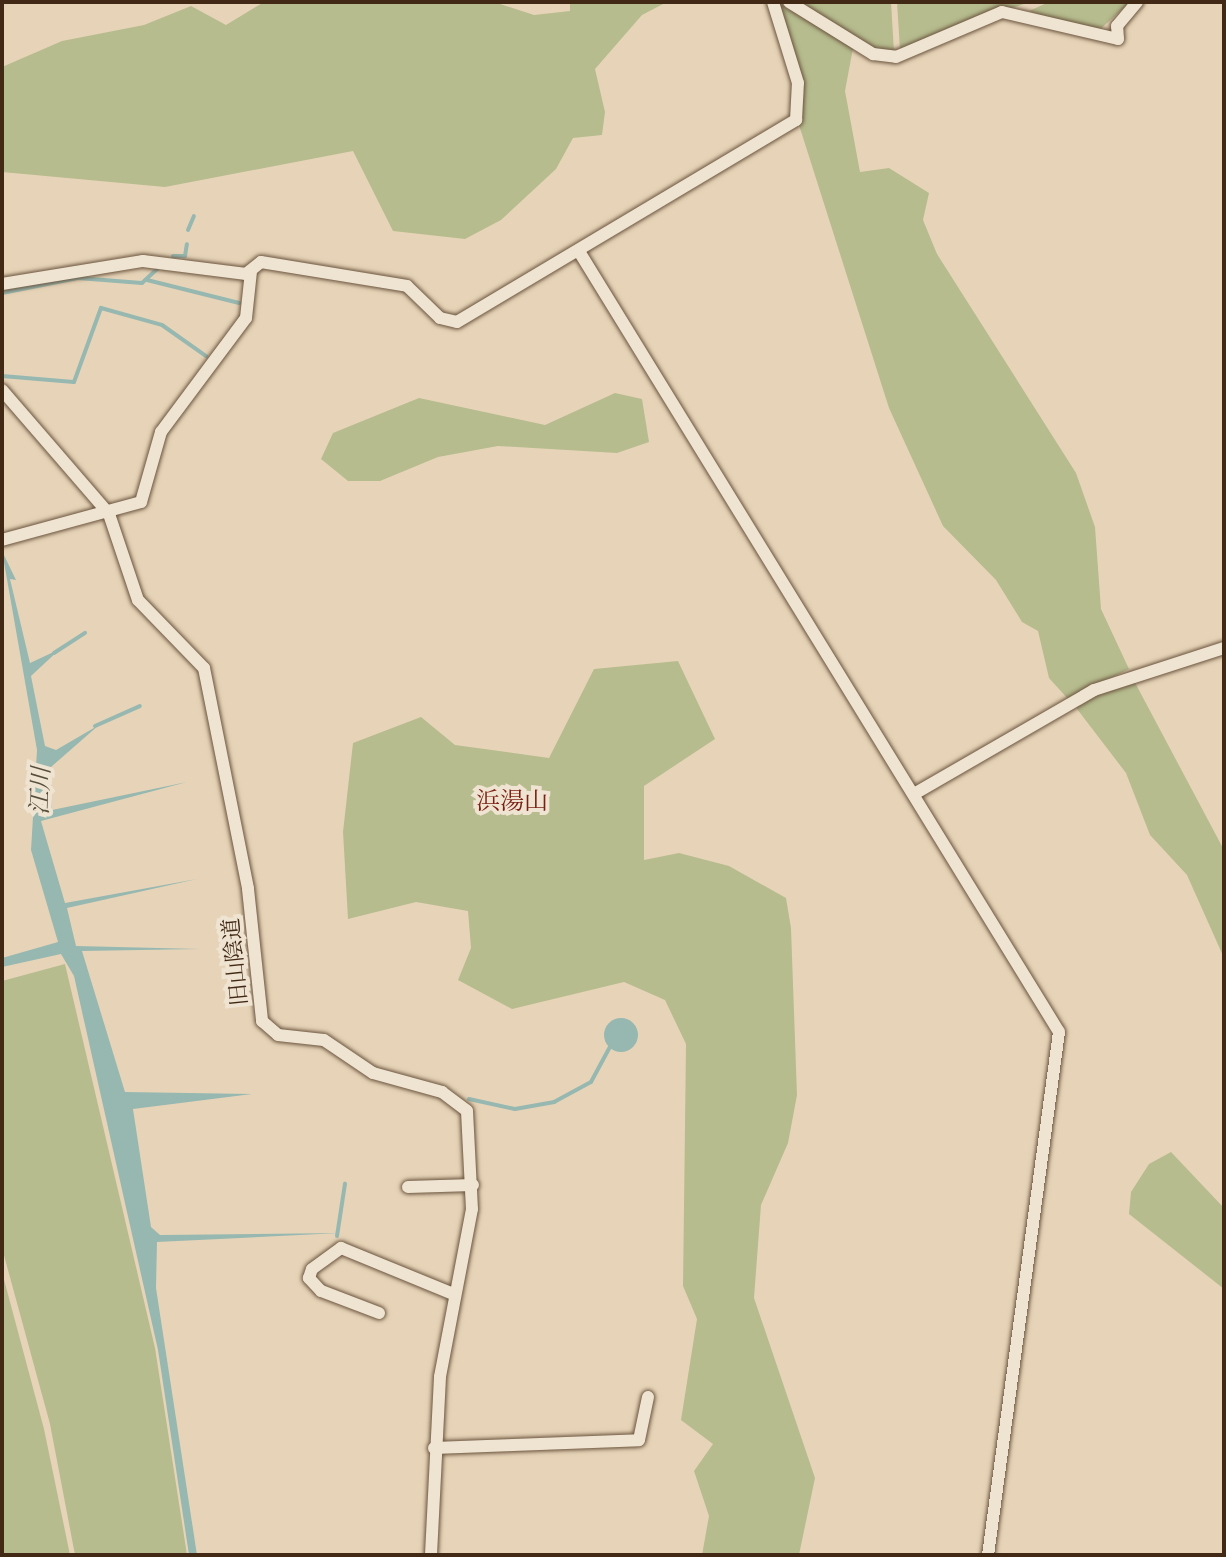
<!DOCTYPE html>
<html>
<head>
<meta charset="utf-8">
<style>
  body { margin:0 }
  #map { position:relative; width:1226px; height:1557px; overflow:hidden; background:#e7d4b8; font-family:"IM FELL Great Primer","Noto Serif JP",serif }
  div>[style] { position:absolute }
  .green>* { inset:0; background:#b6bc8e }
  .water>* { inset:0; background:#97b8b0 }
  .round { border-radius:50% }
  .stream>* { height:4px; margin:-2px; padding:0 2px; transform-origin:2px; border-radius:2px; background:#97b8b0 }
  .roads { filter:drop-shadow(0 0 2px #6a543e) drop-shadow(0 0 2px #6a543e) }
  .minor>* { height:12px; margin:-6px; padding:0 6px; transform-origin:6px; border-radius:6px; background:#efe3d1 }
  span { translate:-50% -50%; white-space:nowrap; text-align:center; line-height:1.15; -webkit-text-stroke:8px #efe3d1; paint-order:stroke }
  .street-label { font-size:22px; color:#412915 }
  .water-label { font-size:24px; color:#564d3c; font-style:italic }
  .neighbourhood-label { font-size:24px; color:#7a1f14 }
  .frame { position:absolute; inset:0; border:4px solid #412915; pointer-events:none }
</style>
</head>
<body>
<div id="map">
  <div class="green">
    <div style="clip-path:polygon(264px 2px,494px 2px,534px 15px,570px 11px,570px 2px,667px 2px,642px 15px,595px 69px,605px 112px,602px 135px,573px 138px,556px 169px,501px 220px,465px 239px,393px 231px,353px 151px,165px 187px,2px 172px,2px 67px,62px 41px,144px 25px,191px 6px,226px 25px)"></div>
    <div style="clip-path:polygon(776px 2px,853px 48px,845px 91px,860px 172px,889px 168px,929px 193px,923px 220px,937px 254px,1076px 473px,1095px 527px,1101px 609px,1129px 669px,1068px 699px,1049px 678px,1038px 631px,1022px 622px,996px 580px,943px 526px,889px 408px,799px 125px,804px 92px)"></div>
    <div style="clip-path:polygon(801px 2px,891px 2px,894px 52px,877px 50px)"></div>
    <div style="clip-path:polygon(897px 2px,1029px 2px,900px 50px)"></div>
    <div style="clip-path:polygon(1049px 2px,1130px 2px,1095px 34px,1029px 11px)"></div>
    <div style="clip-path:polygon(615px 393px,642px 399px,649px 442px,617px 453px,498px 446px,438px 457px,380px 481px,348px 481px,321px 459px,333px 433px,419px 398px,545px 425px)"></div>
    <div style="clip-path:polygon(678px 661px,715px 739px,644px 786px,644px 860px,679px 853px,729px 866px,786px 898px,791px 928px,797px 1095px,788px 1143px,761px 1205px,754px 1298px,815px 1478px,799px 1555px,702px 1555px,709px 1516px,694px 1471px,713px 1444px,681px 1420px,697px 1319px,683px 1286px,686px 1044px,665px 1000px,624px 982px,512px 1009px,458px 980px,471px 948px,468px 911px,416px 902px,348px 919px,343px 832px,353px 743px,421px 717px,455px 745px,549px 758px,594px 669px)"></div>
    <div style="clip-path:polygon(1132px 677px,1224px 850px,1224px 958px,1187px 875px,1150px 835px,1126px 773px,1074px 705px)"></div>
    <div style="clip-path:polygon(65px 964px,155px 1348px,187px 1555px,75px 1555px,50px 1424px,2px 1248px,2px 981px)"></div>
    <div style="clip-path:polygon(1171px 1152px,1224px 1208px,1224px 1289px,1129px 1214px,1131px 1192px,1149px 1164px)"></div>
    <div style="clip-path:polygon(2px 1272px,44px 1429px,70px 1555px,2px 1555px)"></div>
  </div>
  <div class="water">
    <div style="clip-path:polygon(2px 551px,16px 580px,10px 579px,30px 663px,60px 649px,31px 676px,45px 746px,56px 750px,99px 725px,51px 767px,52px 810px,187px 782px,41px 821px,65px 903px,197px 879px,67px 908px,76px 946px,200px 949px,82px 951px,125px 1092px,252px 1094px,133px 1109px,151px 1227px,160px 1235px,340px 1233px,157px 1242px,156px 1288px,197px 1555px,189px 1555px,158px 1350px,74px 976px,61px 954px,2px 967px,2px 958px,58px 942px,31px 850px,37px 750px)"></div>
    <div class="round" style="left:604px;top:1018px;width:34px;height:34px"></div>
  </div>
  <div class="stream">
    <div style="left:188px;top:230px;width:15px;rotate:-67deg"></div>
    <div style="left:173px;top:256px;width:12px"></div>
    <div style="left:185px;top:256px;width:12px;rotate:-81deg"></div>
    <div style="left:147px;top:280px;width:95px;rotate:14deg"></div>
    <div style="left:2px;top:293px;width:77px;rotate:-11.2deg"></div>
    <div style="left:78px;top:278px;width:64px;rotate:4.5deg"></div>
    <div style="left:142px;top:283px;width:21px;rotate:-43deg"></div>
    <div style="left:2px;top:376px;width:72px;rotate:4.8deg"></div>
    <div style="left:74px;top:382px;width:79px;rotate:-70deg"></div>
    <div style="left:101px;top:308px;width:63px;rotate:15.6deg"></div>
    <div style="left:162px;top:325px;width:54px;rotate:35.2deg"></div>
    <div style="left:54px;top:653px;width:37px;rotate:-33deg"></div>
    <div style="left:95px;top:726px;width:49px;rotate:-24deg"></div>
    <div style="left:469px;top:1099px;width:47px;rotate:12.3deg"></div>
    <div style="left:515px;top:1109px;width:40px;rotate:-10deg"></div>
    <div style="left:554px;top:1102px;width:42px;rotate:-28.4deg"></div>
    <div style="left:591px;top:1082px;width:42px;rotate:-61.6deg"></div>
    <div style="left:337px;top:1236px;width:53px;rotate:-81.3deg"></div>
  </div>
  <div class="roads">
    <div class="minor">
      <div style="left:789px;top:2px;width:99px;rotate:31.8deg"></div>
      <div style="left:873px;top:54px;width:23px;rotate:7deg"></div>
      <div style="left:896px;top:57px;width:115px;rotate:-23deg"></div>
      <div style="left:1002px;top:12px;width:119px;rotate:13.1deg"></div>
      <div style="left:1118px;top:39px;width:13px;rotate:-94deg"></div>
      <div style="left:1117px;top:26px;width:31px;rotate:-50deg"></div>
      <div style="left:580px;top:253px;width:914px;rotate:58.41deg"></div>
      <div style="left:1059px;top:1032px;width:528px;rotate:97.73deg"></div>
      <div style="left:2px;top:284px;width:143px;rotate:-9.3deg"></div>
      <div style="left:143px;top:261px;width:104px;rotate:7.2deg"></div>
      <div style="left:246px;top:274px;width:19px;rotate:-39deg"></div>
      <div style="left:261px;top:262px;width:148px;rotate:9.3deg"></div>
      <div style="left:407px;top:286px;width:46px;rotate:44.1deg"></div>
      <div style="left:440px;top:318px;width:17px;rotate:13deg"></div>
      <div style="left:457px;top:322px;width:395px;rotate:-30.8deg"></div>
      <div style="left:796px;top:120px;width:37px;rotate:-87deg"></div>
      <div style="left:798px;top:83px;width:85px;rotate:-107.2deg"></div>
      <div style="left:2px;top:390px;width:164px;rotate:49.2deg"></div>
      <div style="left:109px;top:514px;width:91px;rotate:71.4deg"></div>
      <div style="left:138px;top:600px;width:95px;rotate:45.9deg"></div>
      <div style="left:204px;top:668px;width:225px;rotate:78.7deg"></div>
      <div style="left:248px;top:889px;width:133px;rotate:83.9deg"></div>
      <div style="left:262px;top:1021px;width:21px;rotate:41deg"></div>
      <div style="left:278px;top:1035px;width:46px;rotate:6.2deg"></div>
      <div style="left:324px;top:1040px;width:59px;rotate:34deg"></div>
      <div style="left:373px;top:1073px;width:72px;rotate:15.4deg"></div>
      <div style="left:442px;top:1092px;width:31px;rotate:37deg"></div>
      <div style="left:467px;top:1111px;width:98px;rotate:87.1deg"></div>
      <div style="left:472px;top:1209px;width:171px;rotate:100.8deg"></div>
      <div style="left:440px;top:1377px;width:178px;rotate:92.9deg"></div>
      <div style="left:2px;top:540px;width:144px;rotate:-15.3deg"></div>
      <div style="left:141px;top:502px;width:73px;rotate:-74.1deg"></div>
      <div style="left:161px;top:432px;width:142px;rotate:-53.3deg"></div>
      <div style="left:246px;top:318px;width:47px;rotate:-83.9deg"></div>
      <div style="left:914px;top:794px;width:208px;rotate:-30deg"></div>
      <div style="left:1094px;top:690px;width:137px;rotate:-17.9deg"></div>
      <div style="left:408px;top:1187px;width:65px;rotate:-1.8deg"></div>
      <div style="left:379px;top:1313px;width:62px;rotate:-159.2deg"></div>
      <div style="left:321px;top:1291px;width:18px;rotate:-133deg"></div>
      <div style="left:309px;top:1278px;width:9px;rotate:-72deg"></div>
      <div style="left:312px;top:1269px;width:36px;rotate:-36deg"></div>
      <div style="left:341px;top:1248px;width:121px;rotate:22.3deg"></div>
      <div style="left:434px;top:1448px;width:205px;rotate:-2.2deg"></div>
      <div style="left:639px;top:1440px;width:44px;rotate:-78.2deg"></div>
    </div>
  </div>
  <div class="street-label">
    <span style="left:235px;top:962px;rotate:-96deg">旧山陰道</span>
  </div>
  <div class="water-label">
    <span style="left:41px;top:791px;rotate:-88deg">江川</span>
  </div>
  <div class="neighbourhood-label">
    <span style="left:512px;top:802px">浜湯山</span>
  </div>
  <div class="frame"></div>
</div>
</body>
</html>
